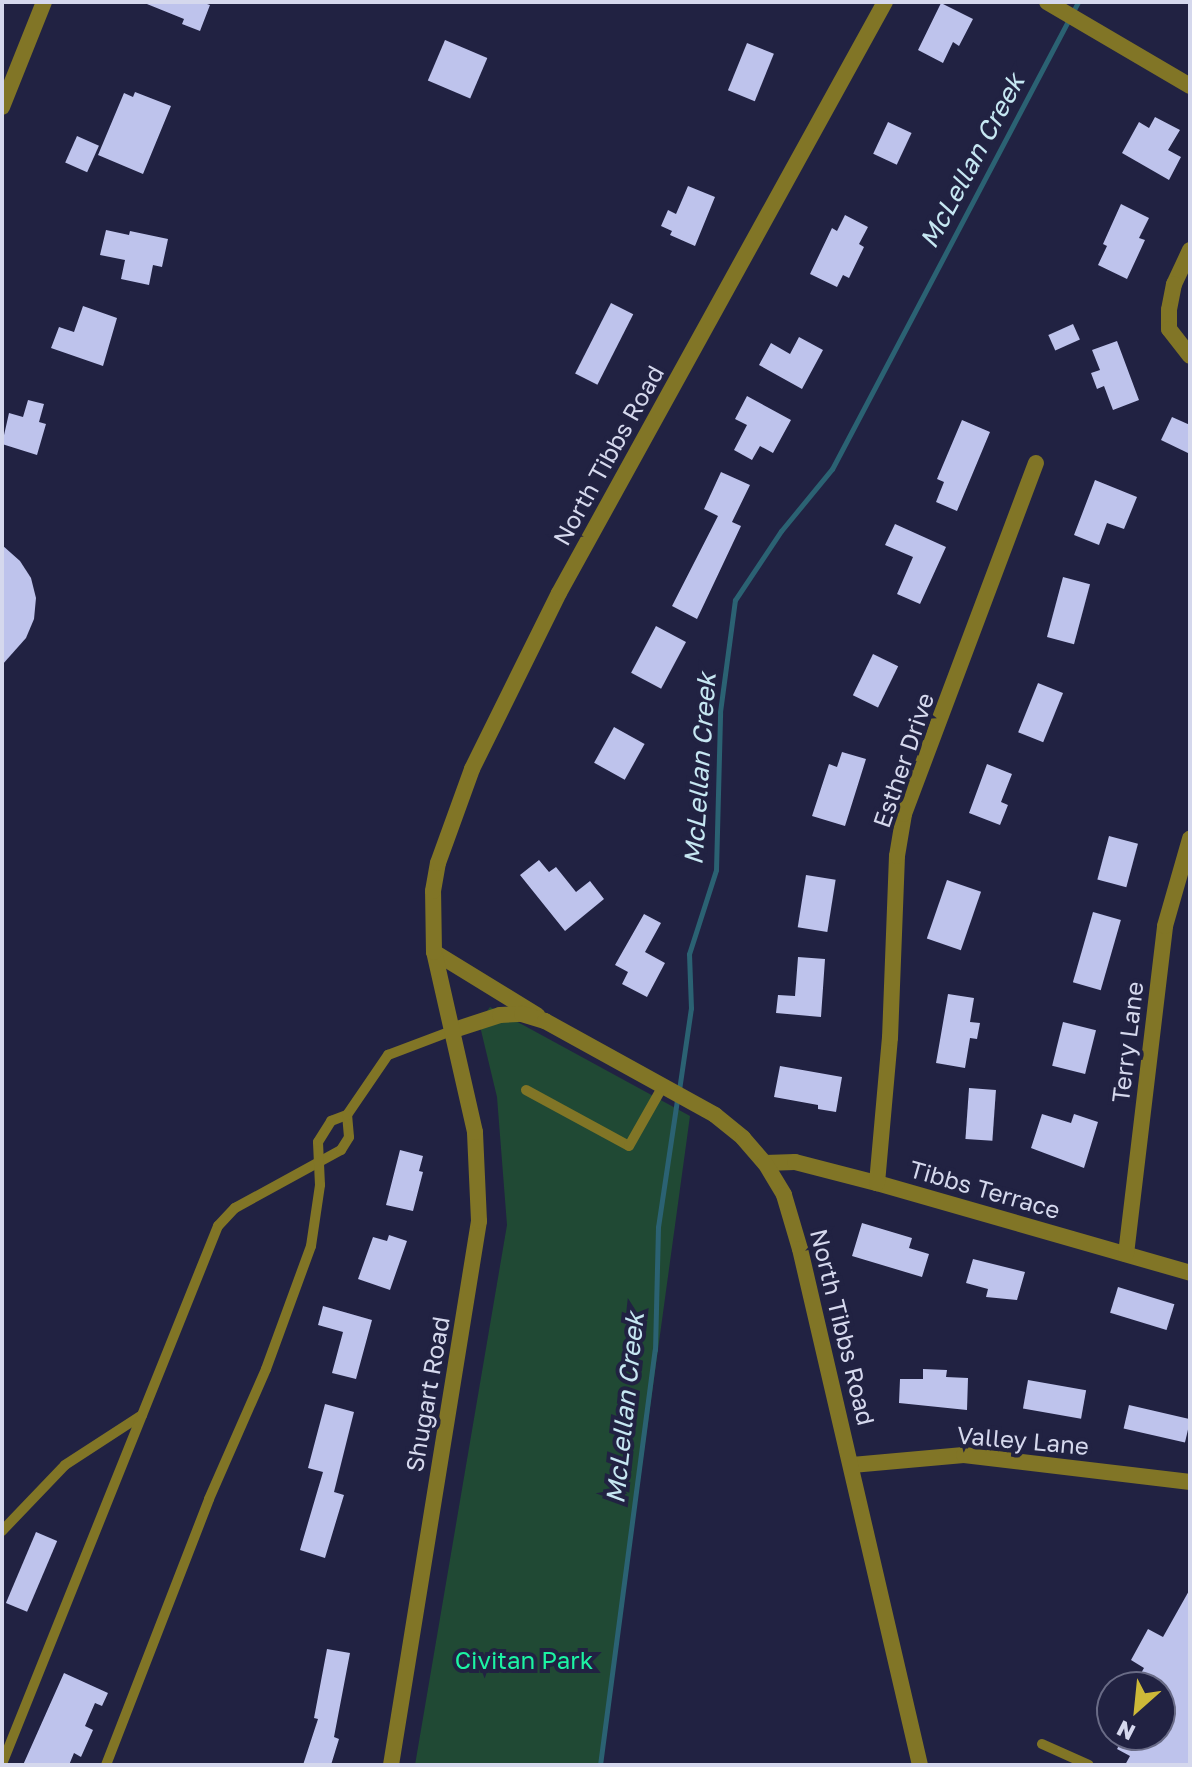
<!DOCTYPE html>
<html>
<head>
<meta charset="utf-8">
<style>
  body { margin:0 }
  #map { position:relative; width:1192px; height:1767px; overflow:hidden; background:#212242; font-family:"Golos Text",sans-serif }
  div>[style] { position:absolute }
  .green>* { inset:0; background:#204934 }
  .stream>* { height:5px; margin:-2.5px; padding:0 2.5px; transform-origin:2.5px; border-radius:2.5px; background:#2b6273 }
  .building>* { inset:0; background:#bec3ec; transform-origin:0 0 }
  .service>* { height:10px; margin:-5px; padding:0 5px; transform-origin:5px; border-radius:5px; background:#817526 }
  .minor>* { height:16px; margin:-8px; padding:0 8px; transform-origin:8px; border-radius:8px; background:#817526 }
  .tertiary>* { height:16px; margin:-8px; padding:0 8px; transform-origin:8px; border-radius:8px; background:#817526 }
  span { translate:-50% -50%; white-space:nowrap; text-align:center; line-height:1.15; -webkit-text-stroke:8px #212242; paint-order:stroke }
  .street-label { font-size:24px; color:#d5d8ed }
  .park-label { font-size:24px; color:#1cf4a3 }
  .water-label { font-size:26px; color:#c6e7f2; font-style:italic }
  .frame { position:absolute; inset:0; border:4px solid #d5d8ed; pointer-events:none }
  .north { position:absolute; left:1096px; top:1671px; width:80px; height:80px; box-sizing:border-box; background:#212242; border:2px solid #696b86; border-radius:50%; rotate:207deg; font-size:22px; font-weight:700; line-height:32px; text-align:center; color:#d5d8ed }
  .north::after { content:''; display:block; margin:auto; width:28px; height:36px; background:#cdb938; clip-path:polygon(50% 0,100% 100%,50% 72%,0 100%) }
</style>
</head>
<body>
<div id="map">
  <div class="green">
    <div style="clip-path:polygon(490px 1007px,690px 1116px,601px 1765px,415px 1765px,507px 1225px,497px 1097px,479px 1022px)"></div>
  </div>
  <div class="stream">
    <div style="left:679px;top:1090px;width:83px;rotate:-81.7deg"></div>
    <div style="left:691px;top:1008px;width:54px;rotate:-92.1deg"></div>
    <div style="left:689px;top:954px;width:88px;rotate:-72.2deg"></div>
    <div style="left:716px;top:870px;width:158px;rotate:-88.5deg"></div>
    <div style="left:720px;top:712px;width:113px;rotate:-82.4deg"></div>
    <div style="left:735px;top:600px;width:83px;rotate:-56.3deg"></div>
    <div style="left:781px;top:531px;width:80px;rotate:-50.6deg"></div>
    <div style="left:832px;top:469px;width:528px;rotate:-62.22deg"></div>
    <div style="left:600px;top:1765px;width:419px;rotate:-82.5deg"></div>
    <div style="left:655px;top:1350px;width:123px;rotate:-88.6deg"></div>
    <div style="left:658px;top:1227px;width:128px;rotate:-81.5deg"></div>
  </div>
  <div class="building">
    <div style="clip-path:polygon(142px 2px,201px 2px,210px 5px,200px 31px,182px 24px,184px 19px)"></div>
    <div style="clip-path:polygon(941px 3px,973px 19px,959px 46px,953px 42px,943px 63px,918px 50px)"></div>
    <div style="left:445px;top:40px;width:46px;height:44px;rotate:23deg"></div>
    <div style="left:747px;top:43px;width:29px;height:51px;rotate:22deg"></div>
    <div style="clip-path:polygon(135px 92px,171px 106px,143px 174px,98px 155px,124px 93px,133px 97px)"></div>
    <div style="clip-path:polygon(1155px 117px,1180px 130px,1168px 150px,1181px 157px,1169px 180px,1122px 153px,1139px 122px,1149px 128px)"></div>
    <div style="left:888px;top:122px;width:26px;height:35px;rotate:25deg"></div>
    <div style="left:77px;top:136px;width:24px;height:29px;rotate:24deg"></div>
    <div style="clip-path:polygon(688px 186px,715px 197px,695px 246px,670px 235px,672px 231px,661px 226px,668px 210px,676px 214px)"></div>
    <div style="clip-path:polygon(1121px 204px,1149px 218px,1139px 238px,1145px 240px,1127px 279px,1098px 265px,1107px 246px,1103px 244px)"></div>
    <div style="clip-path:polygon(845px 215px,868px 227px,859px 244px,864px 247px,849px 278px,843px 275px,837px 287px,810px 274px,832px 228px,837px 231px)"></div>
    <div style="clip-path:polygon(106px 230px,129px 235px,130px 231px,168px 239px,162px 267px,153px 265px,149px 285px,121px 279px,125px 260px,100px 255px)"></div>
    <div style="left:611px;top:303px;width:25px;height:79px;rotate:27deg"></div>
    <div style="clip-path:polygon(83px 306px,117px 318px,103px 366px,51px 348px,59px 327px,74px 332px)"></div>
    <div style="left:1073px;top:324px;width:17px;height:27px;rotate:66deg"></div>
    <div style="clip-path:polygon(799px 337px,823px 350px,802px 389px,759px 365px,771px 343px,790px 354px)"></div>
    <div style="clip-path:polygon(1117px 341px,1139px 400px,1113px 410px,1104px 386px,1097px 389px,1091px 373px,1100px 370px,1092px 350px)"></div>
    <div style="clip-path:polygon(747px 396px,791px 420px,773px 453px,760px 446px,752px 460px,734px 450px,747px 425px,735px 419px)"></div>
    <div style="clip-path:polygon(28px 400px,44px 404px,39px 422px,46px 424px,37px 455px,2px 444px,9px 413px,23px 417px)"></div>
    <div style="clip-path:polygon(1172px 417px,1190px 425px,1190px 454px,1161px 440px)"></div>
    <div style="clip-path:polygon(962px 420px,990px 432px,957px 511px,936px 502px,944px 482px,937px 479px)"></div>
    <div style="clip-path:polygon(721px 472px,750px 485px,732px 522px,741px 526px,697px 619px,672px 606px,718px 516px,704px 509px)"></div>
    <div style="clip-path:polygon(1095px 480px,1137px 497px,1124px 529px,1107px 523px,1099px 545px,1074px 535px)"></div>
    <div style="clip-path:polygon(895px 524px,946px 547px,920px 604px,897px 594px,913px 557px,885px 545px)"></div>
    <div style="clip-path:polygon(2px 545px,20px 561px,31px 578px,36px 598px,34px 619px,26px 638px,2px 665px)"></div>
    <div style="left:1063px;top:577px;width:28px;height:62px;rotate:15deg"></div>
    <div style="left:656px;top:626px;width:34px;height:53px;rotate:28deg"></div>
    <div style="left:873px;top:654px;width:28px;height:46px;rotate:26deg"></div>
    <div style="left:1038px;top:683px;width:27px;height:53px;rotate:22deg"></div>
    <div style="left:614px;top:727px;width:35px;height:41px;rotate:29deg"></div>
    <div style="clip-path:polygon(842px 752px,866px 759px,845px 826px,812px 816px,829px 764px,837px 767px)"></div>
    <div style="clip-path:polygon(987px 764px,1012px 774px,1001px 802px,1008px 805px,1000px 825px,969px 813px)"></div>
    <div style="left:1109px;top:836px;width:30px;height:45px;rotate:15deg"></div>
    <div style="clip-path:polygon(539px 860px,549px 872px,556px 867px,576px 892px,590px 881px,604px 899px,565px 931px,520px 875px)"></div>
    <div style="left:806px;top:875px;width:30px;height:53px;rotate:9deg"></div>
    <div style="left:947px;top:880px;width:36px;height:62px;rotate:19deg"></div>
    <div style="left:1093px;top:912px;width:29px;height:73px;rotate:16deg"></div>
    <div style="clip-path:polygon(644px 914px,661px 923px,645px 952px,665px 963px,647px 997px,622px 984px,628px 972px,615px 965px)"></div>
    <div style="clip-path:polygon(798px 957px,825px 959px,821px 1017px,776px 1013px,778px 995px,795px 996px)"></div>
    <div style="clip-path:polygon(948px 994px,974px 998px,970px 1022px,980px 1023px,977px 1039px,970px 1038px,965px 1068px,936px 1063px)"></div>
    <div style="left:1063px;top:1022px;width:34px;height:45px;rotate:14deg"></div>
    <div style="clip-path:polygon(780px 1066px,842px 1077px,836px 1112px,818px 1109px,818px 1105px,774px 1097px)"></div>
    <div style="left:969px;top:1088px;width:27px;height:51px;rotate:4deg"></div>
    <div style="clip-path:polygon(1042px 1114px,1071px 1123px,1074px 1114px,1098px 1122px,1084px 1168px,1031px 1148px)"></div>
    <div style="clip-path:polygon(400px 1150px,423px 1156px,419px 1171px,423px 1172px,413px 1211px,386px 1205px)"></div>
    <div style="clip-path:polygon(862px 1223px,912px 1238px,909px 1248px,929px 1254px,922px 1277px,852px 1256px)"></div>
    <div style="clip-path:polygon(389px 1235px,407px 1241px,390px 1290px,358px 1279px,373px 1237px,387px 1241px)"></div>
    <div style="clip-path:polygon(973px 1259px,1025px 1272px,1017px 1300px,986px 1297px,988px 1289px,966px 1283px)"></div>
    <div style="left:1118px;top:1287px;width:59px;height:27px;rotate:17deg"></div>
    <div style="clip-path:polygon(323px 1306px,372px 1320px,356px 1379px,332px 1373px,343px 1332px,318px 1325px)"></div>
    <div style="clip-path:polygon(923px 1369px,947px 1370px,946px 1377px,968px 1378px,967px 1410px,899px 1403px,900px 1379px,923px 1379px)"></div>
    <div style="left:1028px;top:1380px;width:59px;height:29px;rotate:10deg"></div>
    <div style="clip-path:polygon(325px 1404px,354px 1412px,334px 1492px,344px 1495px,325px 1558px,300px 1550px,323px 1472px,308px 1468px)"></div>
    <div style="left:1129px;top:1405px;width:63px;height:24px;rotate:13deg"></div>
    <div style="left:36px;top:1532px;width:23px;height:77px;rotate:23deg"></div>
    <div style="clip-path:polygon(1190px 1589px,1190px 1765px,1125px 1765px,1130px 1756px,1117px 1749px,1125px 1735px,1160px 1735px,1160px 1687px,1133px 1687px,1144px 1668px,1131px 1660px,1148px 1629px,1163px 1637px)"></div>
    <div style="clip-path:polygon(327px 1649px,350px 1653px,334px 1737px,339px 1739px,331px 1765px,303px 1765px,318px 1719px,314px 1718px)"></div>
    <div style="clip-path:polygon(64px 1673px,108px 1693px,102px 1706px,95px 1703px,85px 1726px,93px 1730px,81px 1757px,74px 1753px,69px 1765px,23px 1765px)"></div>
  </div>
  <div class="service">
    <div style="left:526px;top:1090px;width:117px;rotate:28.5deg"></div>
    <div style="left:629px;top:1146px;width:69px;rotate:-60.5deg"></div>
    <div style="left:2px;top:1531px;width:91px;rotate:-46.3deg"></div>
    <div style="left:65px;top:1465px;width:92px;rotate:-33deg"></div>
    <div style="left:1042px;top:1744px;width:51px;rotate:24.1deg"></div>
    <div style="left:2px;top:1764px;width:580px;rotate:-68.13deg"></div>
    <div style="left:218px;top:1226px;width:25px;rotate:-47deg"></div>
    <div style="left:235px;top:1208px;width:121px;rotate:-28.7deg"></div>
    <div style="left:341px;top:1150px;width:15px;rotate:-58deg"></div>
    <div style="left:349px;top:1137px;width:22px;rotate:-95deg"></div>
    <div style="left:106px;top:1765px;width:285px;rotate:-68.8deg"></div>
    <div style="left:209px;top:1499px;width:142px;rotate:-66.3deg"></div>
    <div style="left:266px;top:1369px;width:131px;rotate:-69.9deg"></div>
    <div style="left:311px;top:1246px;width:62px;rotate:-81.6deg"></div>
    <div style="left:320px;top:1185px;width:43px;rotate:-92.7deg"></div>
    <div style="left:318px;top:1142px;width:25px;rotate:-58deg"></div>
    <div style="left:331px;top:1121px;width:17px;rotate:-21deg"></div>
    <div style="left:347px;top:1115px;width:73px;rotate:-55.7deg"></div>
    <div style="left:388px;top:1055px;width:71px;rotate:-20.7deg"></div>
  </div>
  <div class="minor">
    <div style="left:1047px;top:2px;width:166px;rotate:30.4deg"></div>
    <div style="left:2px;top:107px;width:113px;rotate:-68.2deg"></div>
    <div style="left:1190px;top:250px;width:38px;rotate:115deg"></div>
    <div style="left:1174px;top:284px;width:26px;rotate:101deg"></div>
    <div style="left:1169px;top:310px;width:19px;rotate:90deg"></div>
    <div style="left:1169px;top:329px;width:34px;rotate:52deg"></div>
    <div style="left:765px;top:1163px;width:30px;rotate:-2deg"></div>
    <div style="left:795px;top:1162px;width:85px;rotate:14.4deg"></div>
    <div style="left:877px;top:1183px;width:326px;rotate:16deg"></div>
    <div style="left:877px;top:1183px;width:146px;rotate:-84.9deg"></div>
    <div style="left:890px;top:1038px;width:182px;rotate:-87.8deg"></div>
    <div style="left:897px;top:856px;width:43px;rotate:-80.5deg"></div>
    <div style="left:904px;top:814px;width:375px;rotate:-69.4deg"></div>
    <div style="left:1126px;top:1254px;width:330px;rotate:-83.2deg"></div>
    <div style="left:1165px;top:926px;width:91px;rotate:-74deg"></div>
    <div style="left:852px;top:1465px;width:112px;rotate:-5.1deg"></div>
    <div style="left:964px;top:1455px;width:228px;rotate:6.8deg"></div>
  </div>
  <div class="tertiary">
    <div style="left:434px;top:952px;width:121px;rotate:31.5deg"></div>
    <div style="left:454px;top:1030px;width:48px;rotate:-18.1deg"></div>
    <div style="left:500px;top:1015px;width:22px;rotate:-3deg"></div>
    <div style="left:522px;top:1014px;width:24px;rotate:17deg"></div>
    <div style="left:545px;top:1021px;width:194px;rotate:28.9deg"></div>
    <div style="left:715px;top:1115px;width:36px;rotate:39deg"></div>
    <div style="left:743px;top:1138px;width:33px;rotate:49deg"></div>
    <div style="left:765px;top:1163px;width:37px;rotate:59deg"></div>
    <div style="left:784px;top:1195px;width:56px;rotate:73.5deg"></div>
    <div style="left:800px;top:1249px;width:530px;rotate:76.91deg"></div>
    <div style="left:391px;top:1765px;width:551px;rotate:-80.81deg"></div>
    <div style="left:479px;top:1221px;width:89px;rotate:-92.6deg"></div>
    <div style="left:475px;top:1132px;width:185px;rotate:-102.8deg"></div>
    <div style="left:434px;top:952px;width:61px;rotate:-90.9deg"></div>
    <div style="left:433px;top:891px;width:28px;rotate:-80deg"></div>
    <div style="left:438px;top:863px;width:100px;rotate:-70.1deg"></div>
    <div style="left:472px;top:769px;width:196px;rotate:-63.7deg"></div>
    <div style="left:559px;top:593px;width:675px;rotate:-61.12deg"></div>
  </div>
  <div class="street-label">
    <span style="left:608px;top:455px;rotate:-61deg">North Tibbs Road</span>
    <span style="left:903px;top:760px;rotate:-71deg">Esther Drive</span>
    <span style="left:1127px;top:1042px;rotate:-83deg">Terry Lane</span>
    <span style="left:985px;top:1189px;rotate:16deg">Tibbs Terrace</span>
    <span style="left:843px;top:1327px;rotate:76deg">North Tibbs Road</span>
    <span style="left:427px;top:1394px;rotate:-80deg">Shugart Road</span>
    <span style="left:1023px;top:1440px;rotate:5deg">Valley Lane</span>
  </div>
  <div class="park-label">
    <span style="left:524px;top:1660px">Civitan Park</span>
  </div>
  <div class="water-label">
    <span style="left:972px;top:161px;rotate:-62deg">McLellan Creek</span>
    <span style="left:700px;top:769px;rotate:-86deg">McLellan Creek</span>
    <span style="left:625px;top:1408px;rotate:-84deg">McLellan Creek</span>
  </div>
  <div class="frame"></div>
  <div class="north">N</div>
</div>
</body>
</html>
